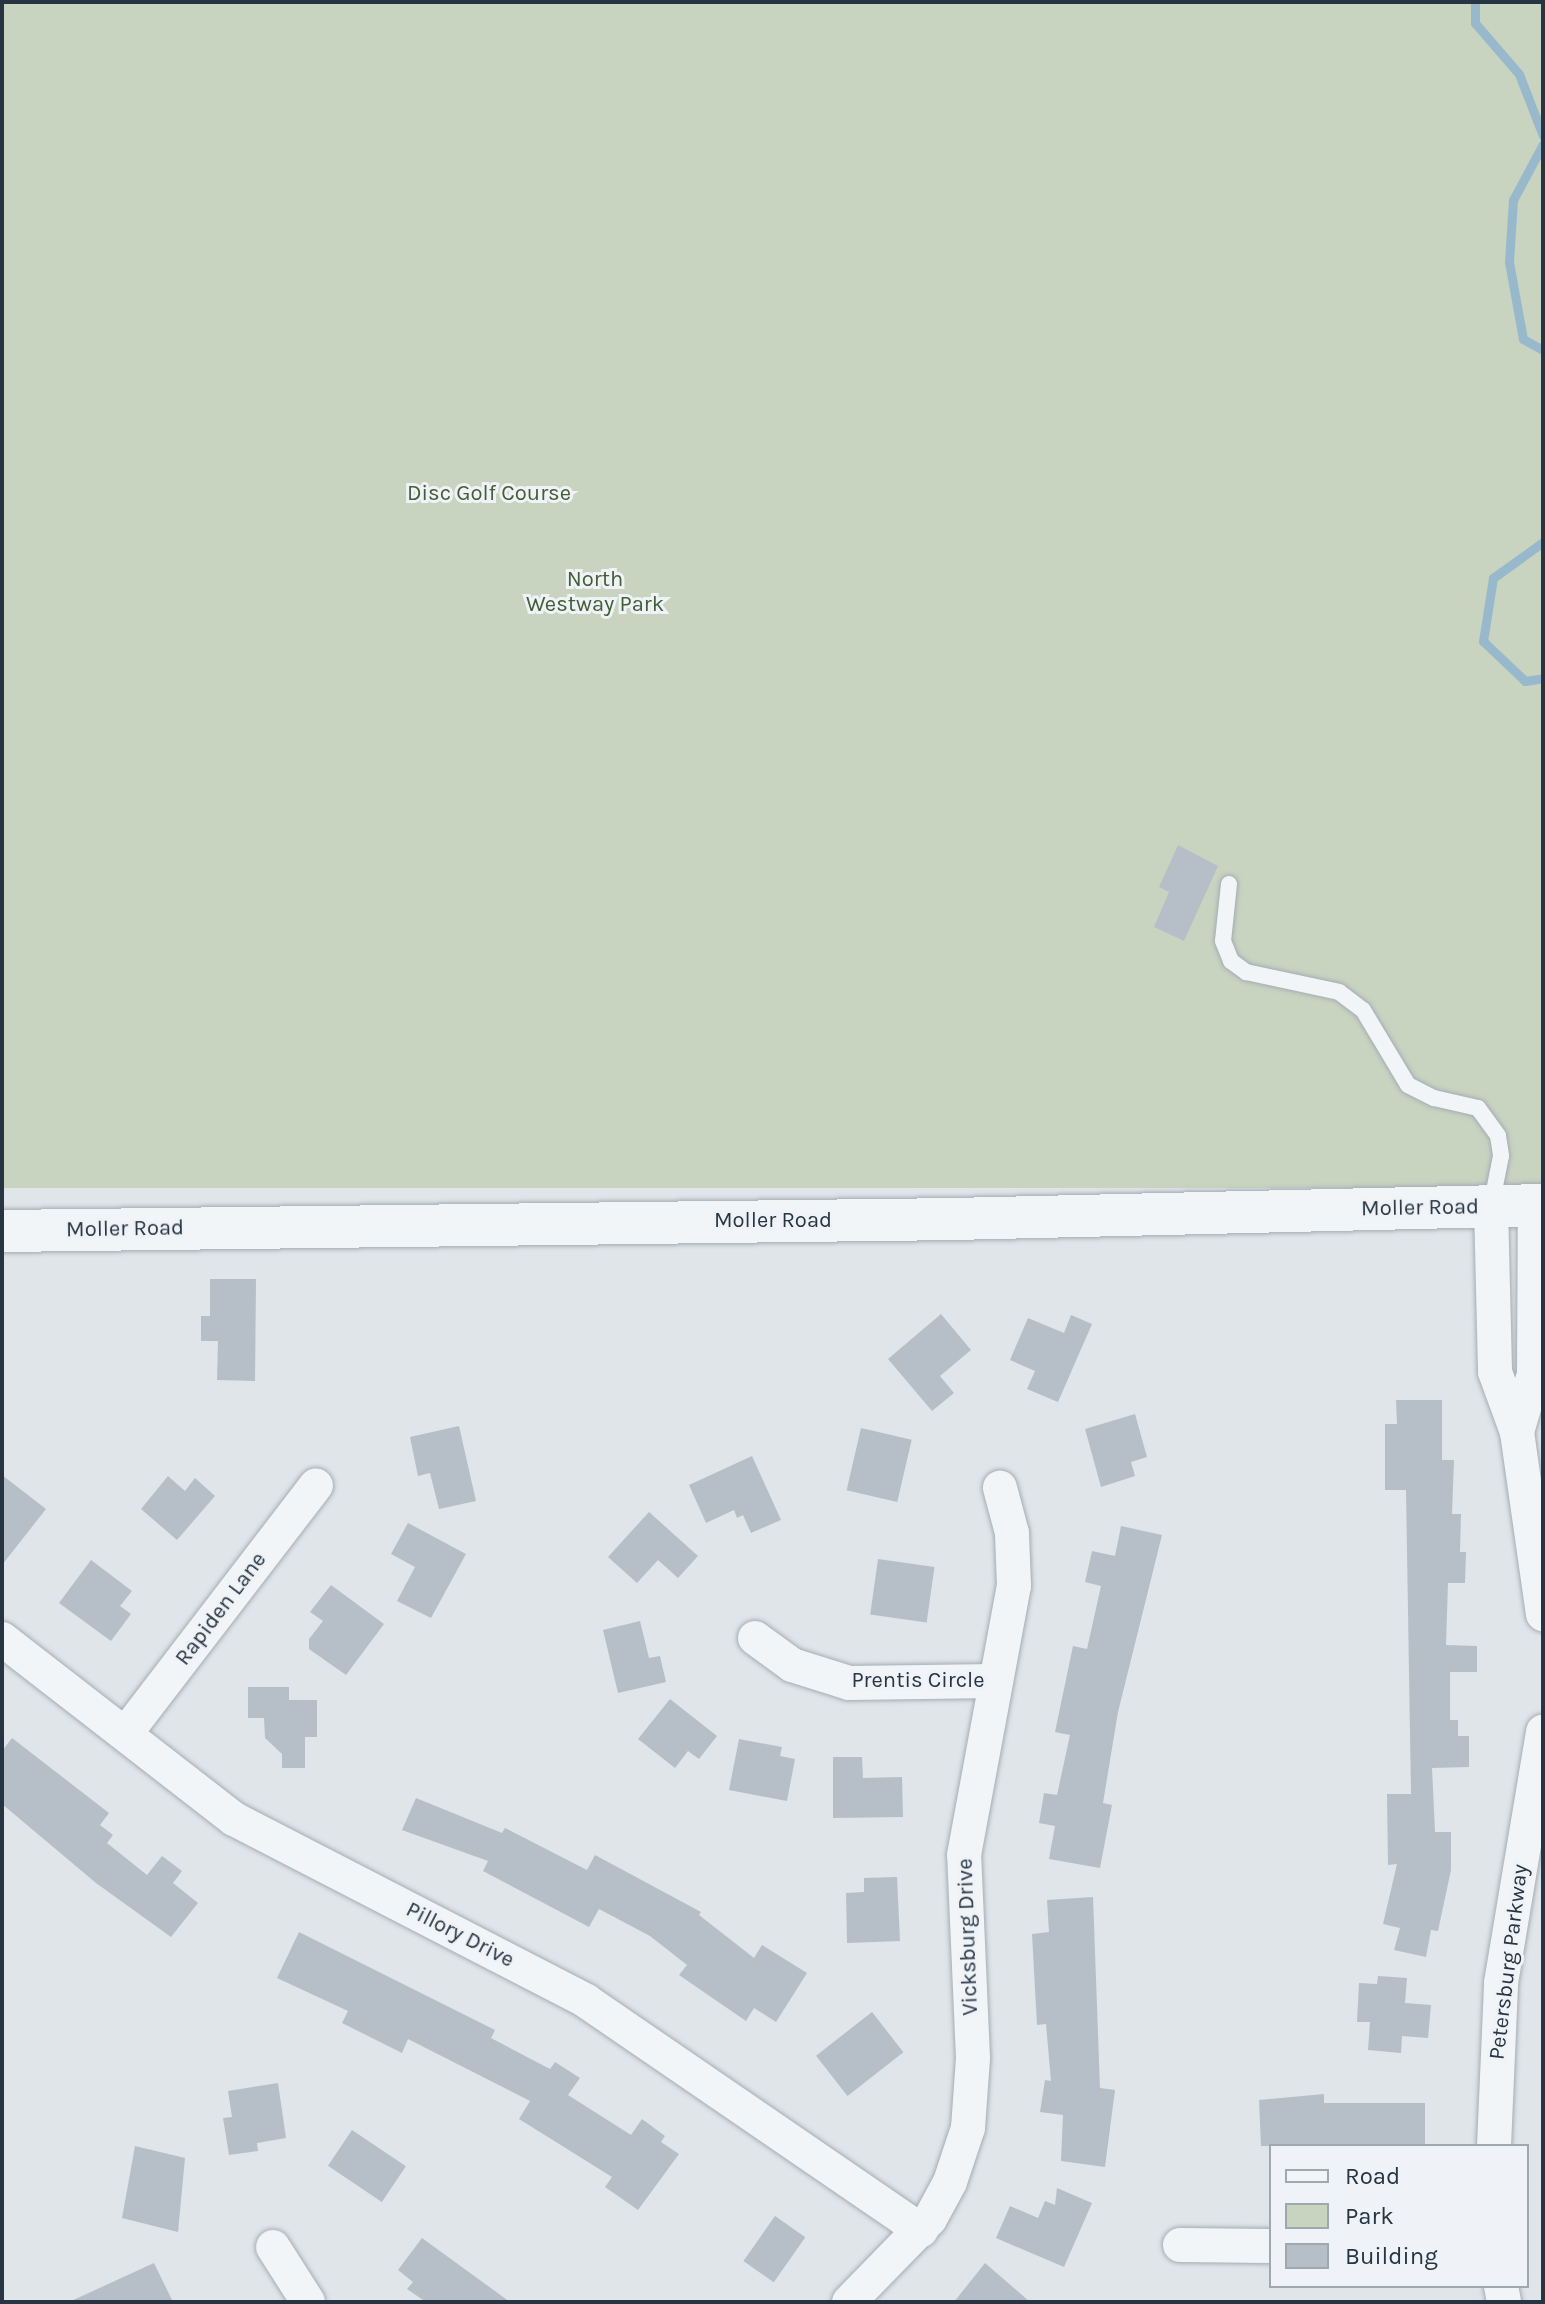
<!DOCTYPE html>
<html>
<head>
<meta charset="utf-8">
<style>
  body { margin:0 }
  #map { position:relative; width:1545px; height:2304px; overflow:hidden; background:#dfe5e9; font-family:Karla,sans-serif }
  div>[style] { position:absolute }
  .green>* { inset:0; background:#c8d4c0; transform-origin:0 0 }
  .stream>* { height:9px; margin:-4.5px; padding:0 4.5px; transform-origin:4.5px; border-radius:4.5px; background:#98b9cc }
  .building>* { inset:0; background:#b6bfc7; transform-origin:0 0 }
  .roads { filter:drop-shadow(0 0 2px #a4adb4) drop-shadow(0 0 2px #a4adb4) }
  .service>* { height:16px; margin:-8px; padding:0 8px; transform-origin:8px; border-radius:8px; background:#f2f5f7 }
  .minor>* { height:34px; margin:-17px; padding:0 17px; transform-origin:17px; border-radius:17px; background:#f2f5f7 }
  .tertiary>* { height:42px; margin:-21px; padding:0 21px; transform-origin:21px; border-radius:21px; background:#f2f5f7 }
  span { translate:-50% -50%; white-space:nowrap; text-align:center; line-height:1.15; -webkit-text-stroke:6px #eff3f7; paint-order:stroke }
  .park-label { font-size:22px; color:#425e34 }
  .street-label { font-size:22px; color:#273542 }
  .frame { position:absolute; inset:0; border:4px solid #273542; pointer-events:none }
  .legend { position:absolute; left:1269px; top:2144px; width:260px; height:144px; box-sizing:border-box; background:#eff3f7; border:2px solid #9fa7af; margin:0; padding:10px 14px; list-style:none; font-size:24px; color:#273542 }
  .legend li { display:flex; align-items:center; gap:16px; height:40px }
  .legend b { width:40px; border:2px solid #9fa7af }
</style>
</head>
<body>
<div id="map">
  <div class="green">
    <div style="left:2px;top:2px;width:1541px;height:1186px"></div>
  </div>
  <div class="stream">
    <div style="left:1475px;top:2px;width:21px;rotate:90deg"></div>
    <div style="left:1475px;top:23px;width:67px;rotate:49.2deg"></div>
    <div style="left:1519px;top:74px;width:66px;rotate:68.8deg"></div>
    <div style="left:1543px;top:144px;width:64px;rotate:118.2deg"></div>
    <div style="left:1513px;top:200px;width:62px;rotate:93.7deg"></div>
    <div style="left:1509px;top:262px;width:78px;rotate:79.7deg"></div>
    <div style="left:1523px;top:339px;width:23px;rotate:29deg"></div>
    <div style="left:1543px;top:542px;width:62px;rotate:144.2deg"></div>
    <div style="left:1493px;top:578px;width:64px;rotate:99deg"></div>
    <div style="left:1483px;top:641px;width:58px;rotate:43.6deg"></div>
    <div style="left:1525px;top:681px;width:18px;rotate:-9deg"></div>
  </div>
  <div class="building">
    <div style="clip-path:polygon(1178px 845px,1218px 866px,1184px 941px,1154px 927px,1169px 892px,1159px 887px)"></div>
    <div style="clip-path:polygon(210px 1279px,256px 1279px,255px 1381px,217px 1380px,218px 1341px,201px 1341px,201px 1316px,210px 1316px)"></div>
    <div style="clip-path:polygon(941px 1314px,971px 1350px,940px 1376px,954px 1393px,932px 1411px,888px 1359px)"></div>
    <div style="clip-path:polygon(1071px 1315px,1092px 1324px,1058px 1402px,1027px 1389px,1035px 1371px,1010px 1360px,1028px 1318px,1064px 1333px)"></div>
    <div style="clip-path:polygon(1396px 1400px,1442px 1400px,1442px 1460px,1454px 1460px,1452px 1514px,1461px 1514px,1460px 1552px,1466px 1552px,1465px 1583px,1448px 1583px,1446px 1645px,1477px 1646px,1477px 1672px,1450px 1672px,1450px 1720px,1458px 1720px,1458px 1736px,1469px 1736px,1469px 1767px,1432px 1768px,1435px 1832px,1451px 1832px,1451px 1870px,1438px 1931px,1431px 1930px,1426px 1957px,1394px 1950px,1400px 1928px,1383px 1924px,1397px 1864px,1388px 1865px,1387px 1794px,1411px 1794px,1406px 1490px,1385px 1490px,1385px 1424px,1397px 1424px)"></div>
    <div style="clip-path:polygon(1135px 1414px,1147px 1457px,1131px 1462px,1135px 1476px,1101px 1487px,1085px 1429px)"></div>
    <div style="clip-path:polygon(459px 1426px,476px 1501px,439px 1509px,430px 1473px,418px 1476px,410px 1437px)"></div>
    <div style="left:861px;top:1428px;width:52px;height:64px;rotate:13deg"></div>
    <div style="clip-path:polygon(752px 1456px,781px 1520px,751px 1533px,743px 1515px,737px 1518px,734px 1510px,706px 1523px,689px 1485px)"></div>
    <div style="clip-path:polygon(2px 1475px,46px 1509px,2px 1565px)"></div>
    <div style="clip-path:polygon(168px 1476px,185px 1491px,195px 1478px,215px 1496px,177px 1540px,141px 1509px)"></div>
    <div style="clip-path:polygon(649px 1512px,698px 1556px,678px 1578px,658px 1560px,637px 1583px,608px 1557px)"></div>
    <div style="clip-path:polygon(408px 1523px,466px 1554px,431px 1618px,397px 1601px,415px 1567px,391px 1554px)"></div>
    <div style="clip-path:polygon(1121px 1526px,1162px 1535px,1118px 1712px,1103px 1803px,1112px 1805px,1100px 1868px,1049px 1859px,1055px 1826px,1039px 1823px,1044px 1793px,1057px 1795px,1070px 1735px,1055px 1732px,1073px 1646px,1087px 1649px,1101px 1586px,1085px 1582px,1092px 1551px,1115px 1556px)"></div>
    <div style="left:878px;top:1559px;width:57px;height:56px;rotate:8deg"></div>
    <div style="clip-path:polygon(91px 1560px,132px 1591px,120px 1606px,131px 1614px,111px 1641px,59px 1603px)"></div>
    <div style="clip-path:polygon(331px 1585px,384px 1624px,346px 1675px,309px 1649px,309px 1639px,323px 1621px,310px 1612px)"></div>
    <div style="clip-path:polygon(640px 1621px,649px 1658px,660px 1656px,666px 1682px,618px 1693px,603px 1630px)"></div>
    <div style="clip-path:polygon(248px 1687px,289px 1687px,289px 1700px,317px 1700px,317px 1737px,305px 1737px,305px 1768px,282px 1768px,282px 1754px,265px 1738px,264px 1718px,248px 1718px)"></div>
    <div style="clip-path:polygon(670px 1699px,717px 1736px,699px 1759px,688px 1751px,675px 1768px,638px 1739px)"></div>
    <div style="clip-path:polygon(12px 1738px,109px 1813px,100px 1825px,113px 1835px,107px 1843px,147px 1875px,162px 1856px,182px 1871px,173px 1883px,198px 1903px,171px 1937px,96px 1883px,2px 1804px,2px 1751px)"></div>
    <div style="clip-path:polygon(739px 1739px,782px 1747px,780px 1756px,795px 1759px,787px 1801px,729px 1790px)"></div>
    <div style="clip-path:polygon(833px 1757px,862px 1757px,863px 1778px,902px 1777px,903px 1817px,833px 1818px)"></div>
    <div style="clip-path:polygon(416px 1798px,502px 1833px,505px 1828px,587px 1870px,595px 1855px,701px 1912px,699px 1915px,754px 1958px,762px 1945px,807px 1973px,776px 2022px,754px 2008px,746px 2021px,679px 1975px,687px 1965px,650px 1936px,599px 1909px,589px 1927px,483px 1871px,488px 1861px,402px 1830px)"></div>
    <div style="clip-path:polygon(897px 1877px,900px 1941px,847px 1943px,846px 1893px,864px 1892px,864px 1878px)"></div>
    <div style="clip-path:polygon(1093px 1897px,1100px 2088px,1115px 2090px,1105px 2167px,1061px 2161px,1063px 2115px,1040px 2112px,1045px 2080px,1051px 2081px,1046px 2024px,1037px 2025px,1032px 1934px,1049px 1932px,1047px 1900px)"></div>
    <div style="clip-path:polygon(299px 1932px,495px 2030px,491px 2038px,550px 2069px,555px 2062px,580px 2078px,568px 2095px,631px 2135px,642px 2119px,665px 2136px,661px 2142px,679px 2154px,638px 2210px,605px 2187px,612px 2177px,519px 2119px,530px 2101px,408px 2039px,402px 2053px,342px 2023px,348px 2011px,277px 1978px)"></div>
    <div style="clip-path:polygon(1378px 1976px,1407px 1978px,1405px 2003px,1431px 2005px,1428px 2038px,1402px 2036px,1401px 2053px,1368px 2050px,1370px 2022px,1357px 2022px,1359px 1983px,1377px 1984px)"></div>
    <div style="left:872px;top:2012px;width:51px;height:71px;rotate:52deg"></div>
    <div style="clip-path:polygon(278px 2083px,286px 2138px,257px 2143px,258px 2151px,229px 2155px,223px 2118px,232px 2117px,228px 2091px)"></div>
    <div style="clip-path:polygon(1324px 2094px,1324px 2103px,1425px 2103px,1425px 2146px,1261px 2146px,1259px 2100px)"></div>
    <div style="left:352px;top:2130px;width:65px;height:43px;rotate:34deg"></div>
    <div style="clip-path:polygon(135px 2146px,185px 2158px,178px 2232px,122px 2218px)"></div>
    <div style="clip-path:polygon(1057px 2188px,1092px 2203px,1064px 2267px,996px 2238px,1010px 2206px,1038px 2218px,1045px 2201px,1055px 2205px)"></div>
    <div style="left:775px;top:2216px;width:37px;height:55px;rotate:35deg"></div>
    <div style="clip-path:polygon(422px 2238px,510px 2302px,426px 2302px,407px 2289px,413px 2282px,398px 2270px)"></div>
    <div style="clip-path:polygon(154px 2263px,173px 2302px,69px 2302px)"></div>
    <div style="clip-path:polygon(985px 2263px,1030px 2302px,954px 2302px)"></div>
  </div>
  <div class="roads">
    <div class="service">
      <div style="left:1229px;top:884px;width:57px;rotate:96deg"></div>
      <div style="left:1223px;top:941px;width:22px;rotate:68deg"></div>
      <div style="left:1231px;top:961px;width:19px;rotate:36deg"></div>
      <div style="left:1246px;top:972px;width:95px;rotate:12.1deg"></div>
      <div style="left:1339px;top:992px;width:30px;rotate:37deg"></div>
      <div style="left:1363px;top:1010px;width:87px;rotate:59deg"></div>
      <div style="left:1408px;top:1085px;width:29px;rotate:27deg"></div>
      <div style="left:1434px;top:1098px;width:45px;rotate:12.8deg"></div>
      <div style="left:1478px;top:1108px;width:34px;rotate:54deg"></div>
      <div style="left:1498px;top:1136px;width:20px;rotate:81deg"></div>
      <div style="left:1501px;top:1156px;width:51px;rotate:101.3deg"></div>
    </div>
    <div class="minor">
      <div style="left:1491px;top:1206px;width:166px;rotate:88.6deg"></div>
      <div style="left:1495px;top:1372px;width:64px;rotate:69.9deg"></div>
      <div style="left:1517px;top:1432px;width:184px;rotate:81.9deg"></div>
      <div style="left:1517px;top:1432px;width:60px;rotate:-73.7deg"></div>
      <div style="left:1534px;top:1374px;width:169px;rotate:-89.7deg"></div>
      <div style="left:755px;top:1638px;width:46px;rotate:36.1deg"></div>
      <div style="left:792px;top:1665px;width:60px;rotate:17.5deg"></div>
      <div style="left:849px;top:1683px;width:147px;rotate:-0.8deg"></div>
      <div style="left:2px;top:1639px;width:294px;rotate:37.8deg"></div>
      <div style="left:234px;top:1819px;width:396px;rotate:27.3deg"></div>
      <div style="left:586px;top:2001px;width:406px;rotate:34.4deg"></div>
      <div style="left:126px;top:1733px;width:312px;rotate:-52.5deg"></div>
      <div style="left:1494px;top:2146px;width:163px;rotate:-87.5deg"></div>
      <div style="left:1501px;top:1983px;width:255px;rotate:-80.5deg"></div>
      <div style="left:1180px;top:2245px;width:91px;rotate:0.6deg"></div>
      <div style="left:273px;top:2247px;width:65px;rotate:57.5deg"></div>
      <div style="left:1501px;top:2286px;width:16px;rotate:79deg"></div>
      <div style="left:849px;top:2302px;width:116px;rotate:-45.7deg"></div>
      <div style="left:930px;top:2219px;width:42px;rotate:-61.6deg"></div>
      <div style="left:950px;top:2182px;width:57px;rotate:-71.6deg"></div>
      <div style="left:968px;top:2128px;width:70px;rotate:-85.9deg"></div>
      <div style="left:973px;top:2058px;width:203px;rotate:-92.5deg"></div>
      <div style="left:964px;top:1855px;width:274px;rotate:-79.5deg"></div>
      <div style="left:1014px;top:1586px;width:53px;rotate:-92.2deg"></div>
      <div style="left:1012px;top:1533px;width:47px;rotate:-104.9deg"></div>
    </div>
    <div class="tertiary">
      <div style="left:2px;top:1231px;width:951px;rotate:-0.72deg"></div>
      <div style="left:953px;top:1219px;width:590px;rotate:-1.36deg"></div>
    </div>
  </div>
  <div class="park-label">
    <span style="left:489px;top:494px">Disc Golf Course</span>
    <span style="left:595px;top:592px">North<br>Westway Park</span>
  </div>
  <div class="street-label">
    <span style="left:1420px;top:1208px;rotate:-1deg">Moller Road</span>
    <span style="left:773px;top:1221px">Moller Road</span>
    <span style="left:125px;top:1229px;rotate:-1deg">Moller Road</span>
    <span style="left:221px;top:1609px;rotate:-53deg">Rapiden Lane</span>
    <span style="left:918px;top:1681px">Prentis Circle</span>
    <span style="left:460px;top:1935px;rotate:27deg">Pillory Drive</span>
    <span style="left:968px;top:1937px;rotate:-92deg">Vicksburg Drive</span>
    <span style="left:1509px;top:1962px;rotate:-83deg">Petersburg Parkway</span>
  </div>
  <div class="frame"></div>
  <ul class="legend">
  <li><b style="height:10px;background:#f2f5f7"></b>Road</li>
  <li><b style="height:22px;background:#c8d4c0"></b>Park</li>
  <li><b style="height:22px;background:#b6bfc7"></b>Building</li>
  </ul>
</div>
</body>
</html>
